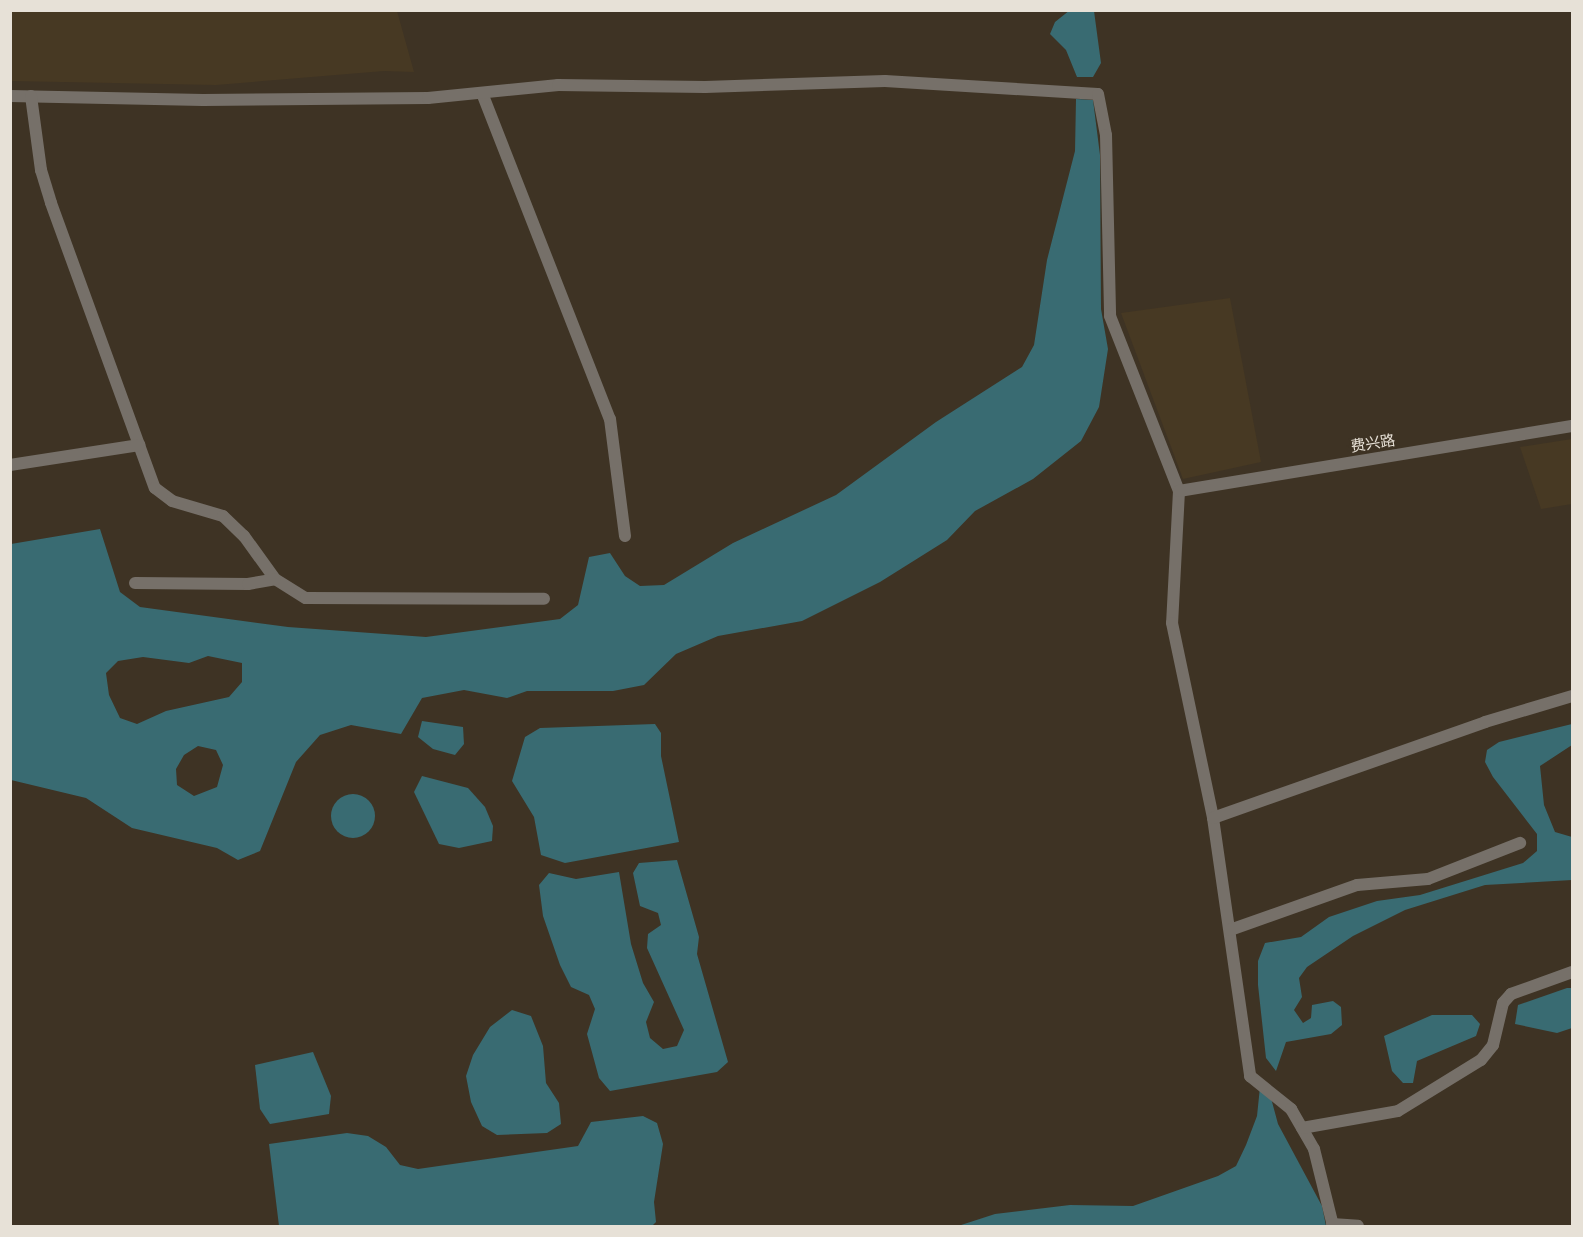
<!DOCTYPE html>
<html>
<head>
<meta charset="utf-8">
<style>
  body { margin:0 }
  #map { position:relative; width:1583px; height:1237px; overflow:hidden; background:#3e3324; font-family:"Fira Sans","Noto Sans SC",sans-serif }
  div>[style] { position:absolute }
  .built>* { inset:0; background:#473923 }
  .water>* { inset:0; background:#396b72 }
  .round { border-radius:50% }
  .minor>* { height:12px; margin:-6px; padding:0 6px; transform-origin:6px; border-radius:6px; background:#767069 }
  span { translate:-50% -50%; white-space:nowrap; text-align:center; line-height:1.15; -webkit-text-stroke:4.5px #3e3324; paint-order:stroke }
  .street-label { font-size:15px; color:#e7e1d7 }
  .frame { position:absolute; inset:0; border:12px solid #e7e1d7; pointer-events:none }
</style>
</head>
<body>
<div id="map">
  <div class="built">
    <div style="clip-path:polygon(11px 10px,397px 11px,414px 72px,384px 71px,216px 85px,11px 81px)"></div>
    <div style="clip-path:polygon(1230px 298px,1261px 462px,1183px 479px,1121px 313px)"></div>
    <div style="clip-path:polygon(1572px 439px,1572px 504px,1541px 509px,1520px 447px)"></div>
  </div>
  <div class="water">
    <div style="clip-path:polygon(1070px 10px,1094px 11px,1101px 63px,1093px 77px,1077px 77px,1066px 50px,1050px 34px,1055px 22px)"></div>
    <div style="clip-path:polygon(evenodd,1076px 99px,1093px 100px,1100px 155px,1101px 309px,1108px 349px,1099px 407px,1081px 441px,1033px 479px,975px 511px,947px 540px,880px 582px,802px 621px,718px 636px,676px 654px,644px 685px,613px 691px,527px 691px,507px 698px,464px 690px,422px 698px,401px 734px,351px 725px,320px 735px,296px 762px,260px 851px,238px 860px,217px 848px,132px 828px,86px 798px,11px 780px,11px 544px,100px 529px,120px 592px,140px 607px,288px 627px,426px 637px,560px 619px,578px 605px,589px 557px,610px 553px,625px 576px,640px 586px,664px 585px,733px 543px,836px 495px,936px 422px,1022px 367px,1034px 345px,1047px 260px,1075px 151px,1076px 99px,208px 656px,242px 663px,242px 682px,229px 697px,166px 711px,137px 724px,120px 718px,109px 695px,106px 673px,118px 661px,143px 657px,189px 663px,208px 656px,1076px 99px,198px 746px,216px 750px,223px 765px,217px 787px,194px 796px,177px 785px,176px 769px,184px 755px,198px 746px)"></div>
    <div style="clip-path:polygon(422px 721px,463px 727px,464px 744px,455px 755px,433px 749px,418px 737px)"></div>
    <div style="clip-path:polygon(655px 724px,661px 733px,661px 756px,679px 842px,565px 863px,541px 855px,534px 817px,512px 781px,525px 737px,540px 728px)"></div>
    <div style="clip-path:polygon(1572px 724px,1572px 745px,1540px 766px,1544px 805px,1555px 832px,1572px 837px,1572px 880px,1485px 885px,1405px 910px,1353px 936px,1307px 967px,1299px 978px,1302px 997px,1294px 1010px,1303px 1023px,1311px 1018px,1312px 1005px,1333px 1001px,1341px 1007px,1342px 1025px,1331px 1034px,1286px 1042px,1276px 1071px,1266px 1058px,1258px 985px,1258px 961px,1265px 943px,1301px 937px,1329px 917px,1377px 901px,1420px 895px,1523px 863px,1537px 851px,1537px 834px,1493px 777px,1485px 762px,1487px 750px,1499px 742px)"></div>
    <div style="clip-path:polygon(422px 776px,468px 788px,485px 807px,493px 826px,492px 841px,459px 848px,439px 844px,414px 792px)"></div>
    <div class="round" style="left:331px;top:794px;width:44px;height:44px"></div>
    <div style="clip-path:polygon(677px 860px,699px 937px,697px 954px,728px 1062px,717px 1072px,610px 1091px,599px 1078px,587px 1034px,595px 1009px,589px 995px,571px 987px,560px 965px,543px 916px,539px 885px,549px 873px,576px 879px,619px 872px,631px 944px,643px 983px,654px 1002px,646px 1022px,650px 1038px,663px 1049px,677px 1046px,684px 1030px,647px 948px,648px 934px,661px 925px,658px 913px,640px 906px,633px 873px,639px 863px)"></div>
    <div style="clip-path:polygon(1567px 988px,1572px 988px,1572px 1028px,1557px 1033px,1515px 1024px,1518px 1005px)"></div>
    <div style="clip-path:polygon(512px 1010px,531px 1016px,543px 1046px,546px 1083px,559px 1103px,561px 1124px,547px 1133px,497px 1135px,482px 1126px,471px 1102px,466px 1076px,473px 1055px,490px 1027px)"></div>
    <div style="clip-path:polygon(1432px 1015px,1472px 1015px,1480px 1024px,1476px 1036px,1417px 1061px,1413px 1083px,1403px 1083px,1392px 1071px,1384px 1036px)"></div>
    <div style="clip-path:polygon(313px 1052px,331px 1096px,329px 1114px,270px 1124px,260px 1109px,255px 1065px)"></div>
    <div style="clip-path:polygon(1260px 1087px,1271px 1098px,1278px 1124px,1322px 1206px,1326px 1226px,958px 1226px,995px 1214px,1070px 1205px,1133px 1206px,1218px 1176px,1236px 1166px,1246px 1145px,1257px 1116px)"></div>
    <div style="clip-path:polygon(643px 1116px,657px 1123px,663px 1144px,654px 1202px,656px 1222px,652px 1226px,279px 1226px,269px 1144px,347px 1133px,368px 1136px,386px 1147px,400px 1165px,418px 1169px,578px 1146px,591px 1122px)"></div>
  </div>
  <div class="minor">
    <div style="left:482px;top:93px;width:350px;rotate:68.6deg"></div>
    <div style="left:610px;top:419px;width:118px;rotate:82.7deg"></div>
    <div style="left:10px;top:96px;width:193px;rotate:1.2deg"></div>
    <div style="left:203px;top:100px;width:225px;rotate:-0.5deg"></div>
    <div style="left:428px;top:98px;width:131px;rotate:-5.7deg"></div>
    <div style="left:558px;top:85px;width:147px;rotate:0.8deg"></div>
    <div style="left:705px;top:87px;width:180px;rotate:-1.9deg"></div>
    <div style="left:885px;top:81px;width:213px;rotate:3.5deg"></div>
    <div style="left:1098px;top:94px;width:42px;rotate:79deg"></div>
    <div style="left:1106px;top:135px;width:181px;rotate:88.7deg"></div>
    <div style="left:1110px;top:316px;width:188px;rotate:68.5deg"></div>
    <div style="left:1179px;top:491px;width:132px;rotate:93deg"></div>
    <div style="left:1172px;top:623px;width:199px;rotate:78.1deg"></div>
    <div style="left:1213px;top:818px;width:261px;rotate:81.8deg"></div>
    <div style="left:1250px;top:1076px;width:53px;rotate:38.8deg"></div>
    <div style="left:1291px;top:1109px;width:46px;rotate:60.1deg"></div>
    <div style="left:1314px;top:1149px;width:79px;rotate:76.1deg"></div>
    <div style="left:31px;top:96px;width:75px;rotate:82.3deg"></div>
    <div style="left:41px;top:170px;width:34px;rotate:73deg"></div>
    <div style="left:51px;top:203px;width:303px;rotate:70deg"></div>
    <div style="left:155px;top:488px;width:21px;rotate:37deg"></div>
    <div style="left:172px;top:501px;width:53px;rotate:16.4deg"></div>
    <div style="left:223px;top:516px;width:29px;rotate:44deg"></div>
    <div style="left:244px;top:536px;width:53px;rotate:54.2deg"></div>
    <div style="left:275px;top:579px;width:36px;rotate:32deg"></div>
    <div style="left:306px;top:598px;width:238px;rotate:0.2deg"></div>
    <div style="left:10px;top:465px;width:131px;rotate:-8.8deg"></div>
    <div style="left:1179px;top:491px;width:398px;rotate:-9.4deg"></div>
    <div style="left:135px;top:583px;width:113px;rotate:0.5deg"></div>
    <div style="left:248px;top:584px;width:27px;rotate:-10deg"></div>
    <div style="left:1213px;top:818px;width:288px;rotate:-19.4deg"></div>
    <div style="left:1485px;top:722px;width:91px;rotate:-16.6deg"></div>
    <div style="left:1230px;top:930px;width:135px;rotate:-19.5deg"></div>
    <div style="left:1357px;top:885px;width:71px;rotate:-4.8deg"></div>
    <div style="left:1428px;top:879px;width:99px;rotate:-21.4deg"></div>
    <div style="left:1302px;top:1128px;width:97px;rotate:-10deg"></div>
    <div style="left:1398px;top:1111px;width:97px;rotate:-31.6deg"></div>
    <div style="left:1481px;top:1060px;width:19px;rotate:-51deg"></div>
    <div style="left:1493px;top:1045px;width:43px;rotate:-76.6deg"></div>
    <div style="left:1503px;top:1003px;width:12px;rotate:-48deg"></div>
    <div style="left:1511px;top:994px;width:65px;rotate:-19.8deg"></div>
    <div style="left:1332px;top:1224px;width:26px;rotate:4deg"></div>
  </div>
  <div class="street-label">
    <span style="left:1373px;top:444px;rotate:-9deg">费兴路</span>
  </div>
  <div class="frame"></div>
</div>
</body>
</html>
